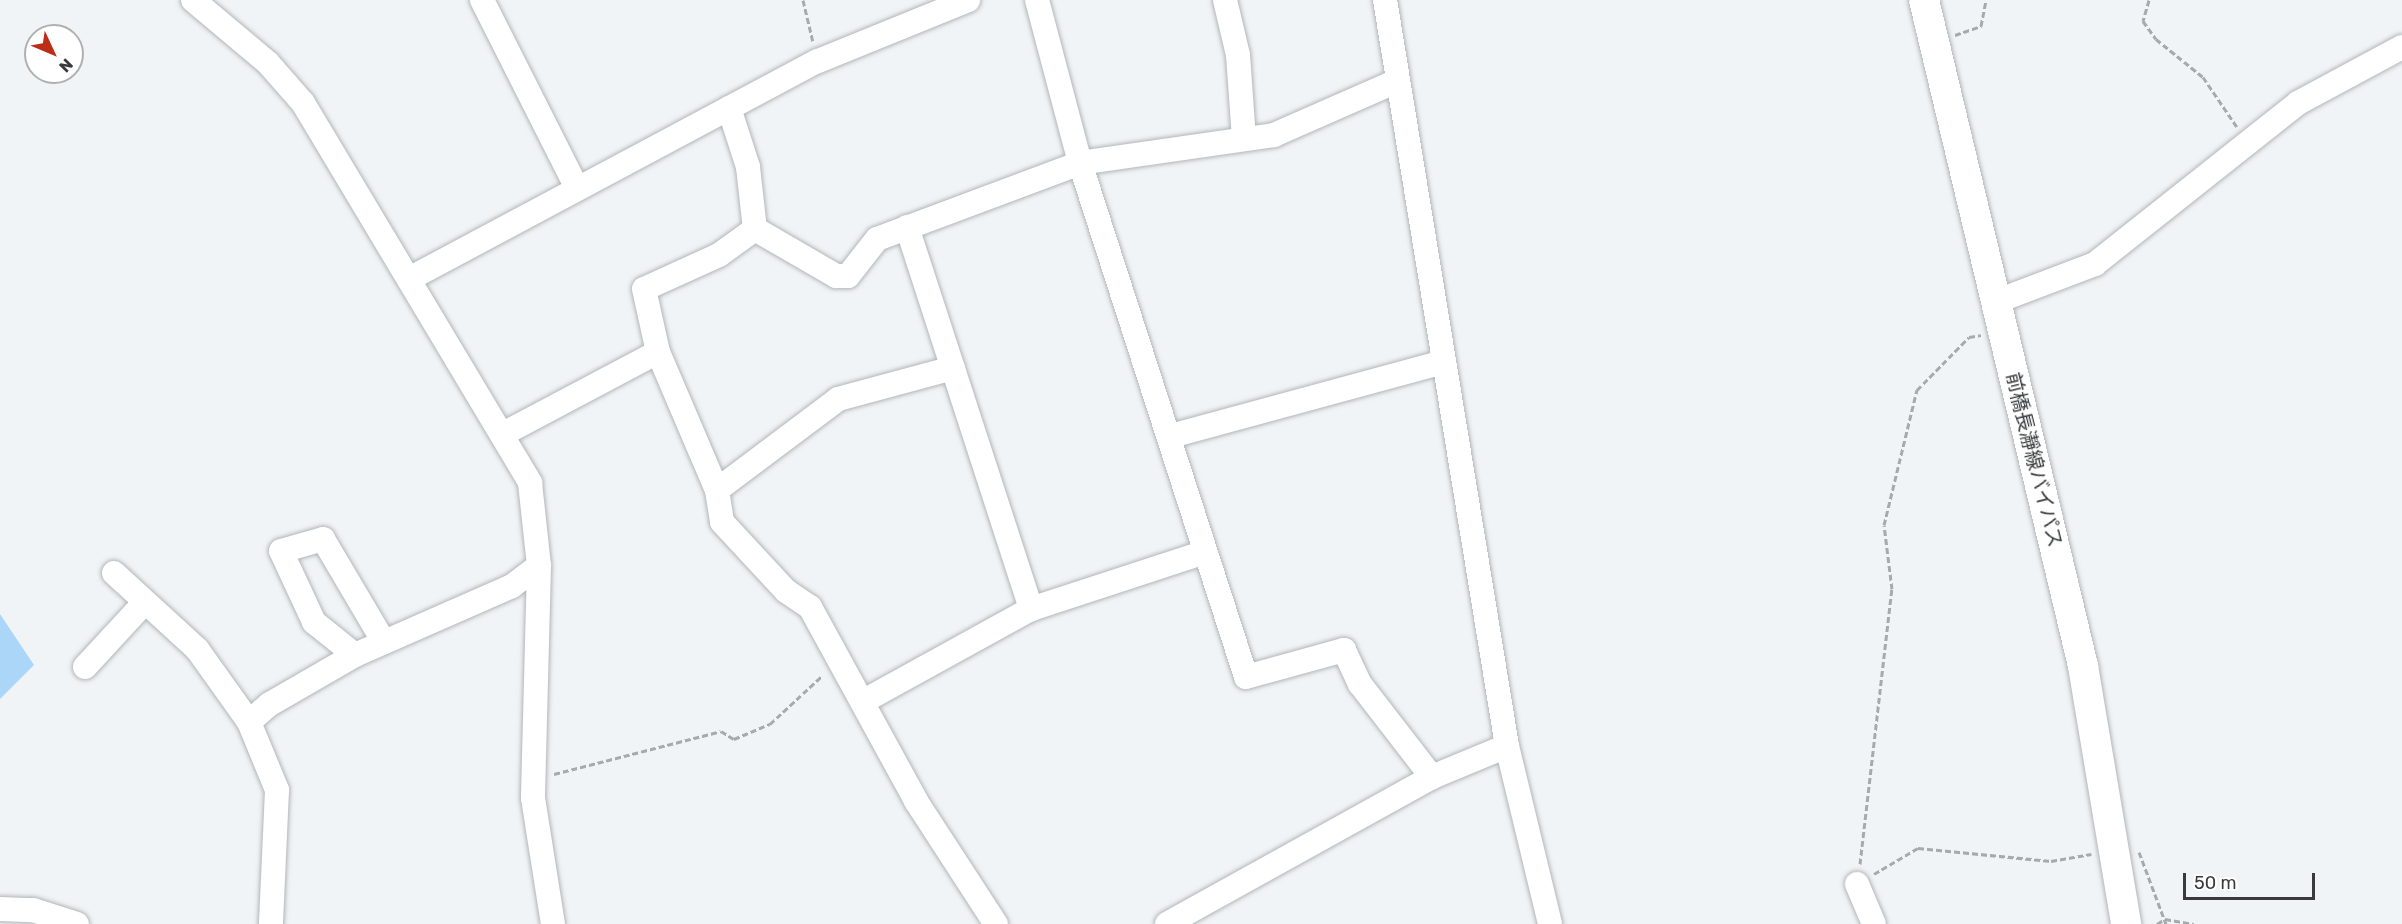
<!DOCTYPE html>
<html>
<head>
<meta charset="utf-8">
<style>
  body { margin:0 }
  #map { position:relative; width:2402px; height:924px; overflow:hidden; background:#f1f4f7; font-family:Rubik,"Noto Sans JP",sans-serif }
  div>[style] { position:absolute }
  .green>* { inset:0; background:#abd6f8 }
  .path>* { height:3px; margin-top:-1.5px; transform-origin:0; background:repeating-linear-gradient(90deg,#a7aaac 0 6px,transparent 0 9px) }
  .roads { filter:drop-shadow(0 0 2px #b3b6b9) drop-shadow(0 0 2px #b3b6b9) }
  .minor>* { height:24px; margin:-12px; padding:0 12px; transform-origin:12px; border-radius:12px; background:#fff }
  .major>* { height:30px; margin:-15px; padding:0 15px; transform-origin:15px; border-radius:15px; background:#fff }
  span { translate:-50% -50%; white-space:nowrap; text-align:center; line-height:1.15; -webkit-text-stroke:6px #fff; paint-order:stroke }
  .street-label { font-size:20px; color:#383a3b }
  .north { position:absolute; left:24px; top:24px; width:60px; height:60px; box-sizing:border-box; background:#fff; border:2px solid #afb0b1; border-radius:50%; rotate:134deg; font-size:16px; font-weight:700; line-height:24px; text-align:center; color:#383a3b }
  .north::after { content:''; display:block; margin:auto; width:21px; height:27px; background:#bb2f18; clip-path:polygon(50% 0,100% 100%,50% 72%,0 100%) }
  .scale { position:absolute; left:2183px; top:873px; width:132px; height:27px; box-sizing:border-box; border:3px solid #383a3b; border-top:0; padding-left:8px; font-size:18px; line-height:21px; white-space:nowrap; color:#383a3b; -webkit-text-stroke:4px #fff; paint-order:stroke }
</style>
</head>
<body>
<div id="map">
  <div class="green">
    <div style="clip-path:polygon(0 614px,34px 665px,0 699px)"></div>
  </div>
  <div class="path">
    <div style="left:803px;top:0;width:43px;rotate:76.6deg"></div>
    <div style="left:2149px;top:0;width:22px;rotate:106deg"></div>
    <div style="left:2143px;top:21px;width:22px;rotate:54deg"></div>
    <div style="left:2156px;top:39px;width:60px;rotate:39deg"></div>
    <div style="left:2203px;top:77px;width:60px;rotate:55.8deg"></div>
    <div style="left:1955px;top:35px;width:28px;rotate:-19deg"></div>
    <div style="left:1981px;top:26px;width:26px;rotate:-79deg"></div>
    <div style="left:554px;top:774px;width:172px;rotate:-14.4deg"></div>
    <div style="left:721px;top:731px;width:15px;rotate:32deg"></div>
    <div style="left:734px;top:739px;width:39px;rotate:-23deg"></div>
    <div style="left:770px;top:724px;width:72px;rotate:-42.8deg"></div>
    <div style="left:2139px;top:852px;width:77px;rotate:69.4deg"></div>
    <div style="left:1860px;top:864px;width:277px;rotate:-83.4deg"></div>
    <div style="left:1892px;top:589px;width:64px;rotate:-97.1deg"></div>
    <div style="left:1884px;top:525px;width:139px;rotate:-76.3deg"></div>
    <div style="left:1917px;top:390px;width:74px;rotate:-45.5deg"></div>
    <div style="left:1969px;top:337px;width:12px;rotate:-9deg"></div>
    <div style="left:1874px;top:874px;width:51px;rotate:-30.6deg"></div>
    <div style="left:1918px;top:848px;width:134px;rotate:5.6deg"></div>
    <div style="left:2051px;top:861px;width:41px;rotate:-9.9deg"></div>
    <div style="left:2157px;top:924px;width:9px;rotate:-32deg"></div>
    <div style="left:2165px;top:919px;width:29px;rotate:10deg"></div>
  </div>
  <div class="roads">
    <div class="minor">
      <div style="left:193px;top:0;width:98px;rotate:40deg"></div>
      <div style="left:268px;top:63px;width:53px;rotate:48.8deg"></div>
      <div style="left:303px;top:103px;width:443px;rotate:59.1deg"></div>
      <div style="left:530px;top:483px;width:83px;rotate:83.8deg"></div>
      <div style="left:539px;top:566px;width:232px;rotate:91.5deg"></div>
      <div style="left:533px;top:798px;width:128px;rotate:81deg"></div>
      <div style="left:482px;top:0;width:211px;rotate:63.2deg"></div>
      <div style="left:1037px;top:0;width:169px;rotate:75.2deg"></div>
      <div style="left:1080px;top:163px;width:540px;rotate:72.1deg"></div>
      <div style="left:1246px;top:677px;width:102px;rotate:-15.4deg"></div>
      <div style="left:1344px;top:650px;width:38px;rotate:65deg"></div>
      <div style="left:1360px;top:684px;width:118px;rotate:52.3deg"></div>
      <div style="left:1225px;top:0;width:57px;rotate:76.7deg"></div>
      <div style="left:1238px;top:55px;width:83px;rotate:85.9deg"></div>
      <div style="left:1385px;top:0;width:756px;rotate:80.71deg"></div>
      <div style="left:1507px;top:746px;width:183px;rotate:76.4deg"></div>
      <div style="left:729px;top:108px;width:62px;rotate:72.1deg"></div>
      <div style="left:748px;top:167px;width:62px;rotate:83.6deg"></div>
      <div style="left:755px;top:229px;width:44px;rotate:144.2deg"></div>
      <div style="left:719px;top:255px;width:82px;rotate:155.6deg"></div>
      <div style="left:644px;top:289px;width:65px;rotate:77.5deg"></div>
      <div style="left:658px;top:352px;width:150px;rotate:66.9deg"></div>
      <div style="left:717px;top:490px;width:32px;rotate:81deg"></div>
      <div style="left:722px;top:522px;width:94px;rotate:47.2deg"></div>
      <div style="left:786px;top:591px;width:29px;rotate:34deg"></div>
      <div style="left:810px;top:607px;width:221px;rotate:61.3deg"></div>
      <div style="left:916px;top:801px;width:147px;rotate:57deg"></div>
      <div style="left:907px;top:227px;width:402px;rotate:72deg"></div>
      <div style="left:755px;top:229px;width:94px;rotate:30.1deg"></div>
      <div style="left:836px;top:276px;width:12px"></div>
      <div style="left:848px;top:276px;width:47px;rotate:-51.9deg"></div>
      <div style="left:877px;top:239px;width:217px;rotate:-20.5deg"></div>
      <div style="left:1080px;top:163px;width:196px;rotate:-8.2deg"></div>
      <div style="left:1274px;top:135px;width:134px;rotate:-23.7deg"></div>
      <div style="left:409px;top:279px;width:463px;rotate:-28.1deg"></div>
      <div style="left:818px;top:61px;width:162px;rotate:-22.1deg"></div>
      <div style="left:1995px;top:302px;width:107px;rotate:-20.8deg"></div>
      <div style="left:2095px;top:264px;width:259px;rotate:-38.4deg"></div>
      <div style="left:2298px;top:103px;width:118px;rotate:-28.3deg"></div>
      <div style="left:503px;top:434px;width:175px;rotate:-27.9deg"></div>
      <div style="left:1171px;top:436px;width:282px;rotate:-15.2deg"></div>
      <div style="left:717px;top:490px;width:151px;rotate:-36.9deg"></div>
      <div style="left:838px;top:399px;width:119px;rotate:-15.1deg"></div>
      <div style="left:114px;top:573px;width:113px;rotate:42.5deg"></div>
      <div style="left:197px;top:649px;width:90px;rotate:54.5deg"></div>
      <div style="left:249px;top:722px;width:74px;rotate:67.6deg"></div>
      <div style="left:277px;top:790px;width:134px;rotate:92.6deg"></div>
      <div style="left:355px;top:655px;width:53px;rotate:-141.2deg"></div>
      <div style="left:314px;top:622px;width:78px;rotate:-114.9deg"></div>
      <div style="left:281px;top:551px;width:44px;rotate:-15.9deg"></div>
      <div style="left:323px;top:539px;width:120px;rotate:59.4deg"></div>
      <div style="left:85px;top:667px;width:88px;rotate:-47.3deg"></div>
      <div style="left:864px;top:701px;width:191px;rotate:-28.9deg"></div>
      <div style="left:1031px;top:609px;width:183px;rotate:-18.1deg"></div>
      <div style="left:249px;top:722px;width:28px;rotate:-41deg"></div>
      <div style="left:270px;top:704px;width:98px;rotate:-30deg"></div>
      <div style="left:355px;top:655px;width:171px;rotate:-23.7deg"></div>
      <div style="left:512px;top:586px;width:34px;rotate:-37deg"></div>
      <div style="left:1857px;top:884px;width:43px;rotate:67deg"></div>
      <div style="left:0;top:909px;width:33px;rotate:2deg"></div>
      <div style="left:33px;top:910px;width:46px;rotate:17.7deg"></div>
      <div style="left:1167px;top:924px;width:303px;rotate:-29deg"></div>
      <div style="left:1432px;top:777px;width:81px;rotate:-22.5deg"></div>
    </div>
    <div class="major">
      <div style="left:1924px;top:0;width:685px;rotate:76.57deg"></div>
      <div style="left:2083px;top:666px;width:262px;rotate:80.5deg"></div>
    </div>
  </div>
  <div class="street-label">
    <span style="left:2034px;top:460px;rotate:76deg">前橋長瀞線バイパス</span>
  </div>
  <div class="north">N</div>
  <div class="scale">50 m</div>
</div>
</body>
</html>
